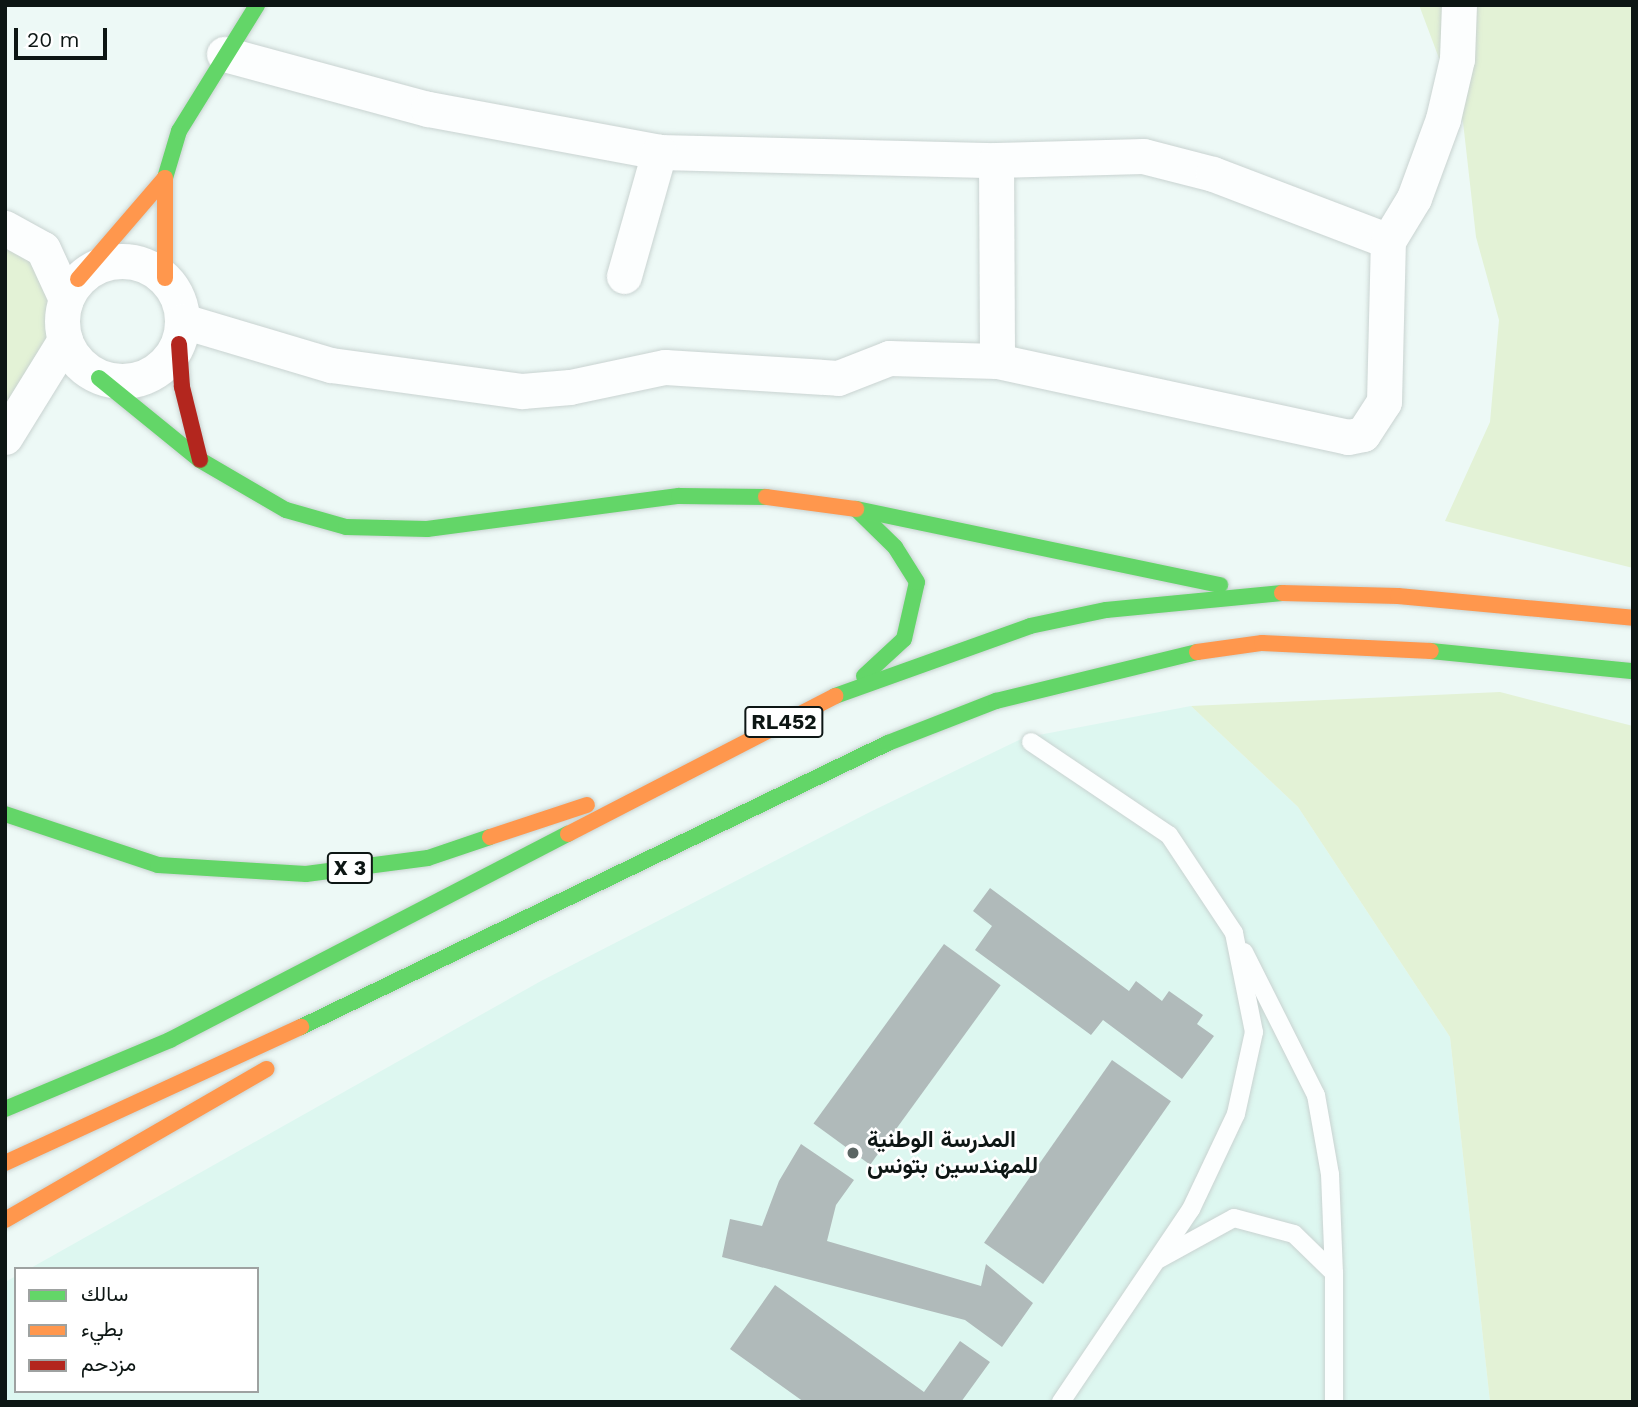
<!DOCTYPE html>
<html>
<head>
<meta charset="utf-8">
<style>
  body { margin:0 }
  #map { position:relative; width:1638px; height:1407px; overflow:hidden; background:#edf9f6; font-family:"Work Sans",Vazirmatn,sans-serif }
  div>[style] { position:absolute }
  .built>* { inset:0; background:#ddf7f0 }
  .green>* { inset:0; background:#e3f2d6 }
  .building>* { inset:0; background:#b0baba; transform-origin:0 0 }
  .roads { filter:drop-shadow(0 0 2px #c9d3d1) drop-shadow(0 0 2px #c9d3d1) }
  .lane>* { height:18px; margin:-9px; padding:0 9px; transform-origin:9px; border-radius:9px; background:#fcfefe }
  .street>* { height:35px; margin:-17.5px; padding:0 17.5px; transform-origin:17.5px; border-radius:17.5px; background:#fcfefe }
  .street>.ring { margin:-17.5px; padding:0; box-sizing:content-box; background:none; border:35px solid #fcfefe; border-radius:50% }
  .fast>* { height:16px; margin:-8px; padding:0 8px; transform-origin:8px; border-radius:8px; background:#63d668 }
  .slow>* { height:16px; margin:-8px; padding:0 8px; transform-origin:8px; border-radius:8px; background:#ff974d }
  .jam>* { height:16px; margin:-8px; padding:0 8px; transform-origin:8px; border-radius:8px; background:#b3261e }
  .dots>* { width:19px; height:19px; translate:-50% -50%; box-sizing:border-box; border:4px solid #fff; border-radius:50% }
  span { translate:-50% -50%; white-space:nowrap; text-align:center; line-height:1.15; -webkit-text-stroke:5px #fff; paint-order:stroke }
  .shield-label span { padding:2px 5px; background:#fff; border:2px solid; border-radius:5px; -webkit-text-stroke-width:0 }
  .shield-label { font-size:21px; color:#0d1614; font-weight:700 }
  .poi-label { font-size:23px; color:#0d1614; font-weight:700 }
  .left { translate:0 -50%; text-align:left }
  .frame { position:absolute; inset:0; border:7px solid #0d1614; pointer-events:none }
  .legend { position:absolute; left:14px; top:1267px; width:245px; height:126px; box-sizing:border-box; background:#fff; border:2px solid #9ea2a1; margin:0; padding:9px 12px; list-style:none; font-size:21px; color:#0d1614 }
  .legend li { display:flex; align-items:center; gap:14px; height:35px }
  .legend b { width:35px; border:2px solid #9ea2a1 }
  .scale { position:absolute; left:14px; top:28px; width:93px; height:32px; box-sizing:border-box; border:4px solid #0d1614; border-top:0; padding-left:9px; font-size:21px; line-height:24px; white-space:nowrap; color:#0d1614; -webkit-text-stroke:5px #fff; paint-order:stroke }
</style>
</head>
<body>
<div id="map">
  <div class="built">
    <div style="clip-path:polygon(1191px 706px,1298px 807px,1450px 1037px,1490px 1402px,5px 1402px,5px 1282px,16px 1276px,16px 1391px,257px 1391px,257px 1269px,29px 1269px,541px 981px,870px 812px,1023px 738px)"></div>
  </div>
  <div class="green">
    <div style="clip-path:polygon(1419px 5px,1633px 5px,1633px 568px,1445px 521px,1490px 422px,1499px 320px,1476px 237px,1463px 122px)"></div>
    <div style="clip-path:polygon(5px 223px,31px 236px,58px 311px,49px 355px,5px 424px)"></div>
    <div style="clip-path:polygon(1500px 692px,1633px 726px,1633px 1402px,1490px 1402px,1450px 1037px,1298px 807px,1191px 706px)"></div>
  </div>
  <div class="building">
    <div style="clip-path:polygon(990px 888px,1129px 991px,1136px 981px,1162px 1001px,1169px 991px,1203px 1015px,1197px 1024px,1214px 1036px,1182px 1079px,1103px 1020px,1091px 1035px,975px 950px,992px 926px,973px 911px)"></div>
    <div style="left:944px;top:944px;width:70px;height:222px;rotate:36deg"></div>
    <div style="left:1112px;top:1060px;width:72px;height:223px;rotate:35deg"></div>
    <div style="clip-path:polygon(801px 1144px,854px 1180px,836px 1205px,827px 1241px,981px 1286px,986px 1264px,1033px 1303px,1002px 1347px,965px 1320px,722px 1257px,730px 1219px,762px 1226px,779px 1181px)"></div>
    <div style="clip-path:polygon(775px 1285px,924px 1392px,960px 1341px,990px 1362px,961px 1402px,804px 1402px,730px 1349px)"></div>
  </div>
  <div class="roads">
    <div class="lane">
      <div style="left:1031px;top:742px;width:166px;rotate:34deg"></div>
      <div style="left:1169px;top:835px;width:118px;rotate:56.4deg"></div>
      <div style="left:1234px;top:933px;width:101px;rotate:78.6deg"></div>
      <div style="left:1254px;top:1032px;width:84px;rotate:102.4deg"></div>
      <div style="left:1236px;top:1114px;width:105px;rotate:115.3deg"></div>
      <div style="left:1191px;top:1209px;width:233px;rotate:124deg"></div>
      <div style="left:1244px;top:952px;width:160px;rotate:63.3deg"></div>
      <div style="left:1316px;top:1095px;width:80px;rotate:80deg"></div>
      <div style="left:1330px;top:1174px;width:99px;rotate:87.7deg"></div>
      <div style="left:1159px;top:1259px;width:85px;rotate:-28.7deg"></div>
      <div style="left:1234px;top:1218px;width:62px;rotate:14.9deg"></div>
      <div style="left:1294px;top:1234px;width:56px;rotate:44.3deg"></div>
      <div style="left:1334px;top:1273px;width:129px;rotate:90deg"></div>
    </div>
    <div class="street">
      <div style="left:224px;top:54px;width:211px;rotate:15.1deg"></div>
      <div style="left:428px;top:109px;width:235px;rotate:10.5deg"></div>
      <div style="left:659px;top:152px;width:337px;rotate:1.4deg"></div>
      <div style="left:996px;top:160px;width:147px;rotate:-1.6deg"></div>
      <div style="left:1143px;top:156px;width:72px;rotate:14.4deg"></div>
      <div style="left:1213px;top:174px;width:187px;rotate:20.9deg"></div>
      <div style="left:996px;top:160px;width:201px;rotate:89.7deg"></div>
      <div style="left:997px;top:361px;width:359px;rotate:12.2deg"></div>
      <div style="left:1348px;top:437px;width:15px;rotate:-11deg"></div>
      <div style="left:1363px;top:434px;width:38px;rotate:-57deg"></div>
      <div style="left:1384px;top:402px;width:161px;rotate:-88.6deg"></div>
      <div style="left:1388px;top:241px;width:50px;rotate:-58.8deg"></div>
      <div style="left:1414px;top:198px;width:84px;rotate:-69.8deg"></div>
      <div style="left:1443px;top:119px;width:62px;rotate:-76.9deg"></div>
      <div style="left:1457px;top:59px;width:54px;rotate:-87.9deg"></div>
      <div style="left:5px;top:228px;width:43px;rotate:28.9deg"></div>
      <div style="left:43px;top:249px;width:55px;rotate:65.3deg"></div>
      <div class="ring" style="left:62px;top:261px;width:85px;height:85px"></div>
      <div style="left:624px;top:276px;width:129px;rotate:-74.2deg"></div>
      <div style="left:183px;top:321px;width:154px;rotate:16.6deg"></div>
      <div style="left:331px;top:365px;width:193px;rotate:7.8deg"></div>
      <div style="left:522px;top:391px;width:48px;rotate:-4.8deg"></div>
      <div style="left:570px;top:387px;width:97px;rotate:-11.9deg"></div>
      <div style="left:665px;top:367px;width:173px;rotate:3.6deg"></div>
      <div style="left:838px;top:378px;width:55px;rotate:-21.4deg"></div>
      <div style="left:889px;top:358px;width:108px;rotate:1.6deg"></div>
      <div style="left:5px;top:437px;width:114px;rotate:-58.3deg"></div>
    </div>
    <div class="fast">
      <div style="left:165px;top:178px;width:49px;rotate:-73.4deg"></div>
      <div style="left:179px;top:131px;width:148px;rotate:-58.2deg"></div>
      <div style="left:99px;top:378px;width:130px;rotate:39.1deg"></div>
      <div style="left:200px;top:460px;width:99px;rotate:30.2deg"></div>
      <div style="left:286px;top:510px;width:62px;rotate:15.8deg"></div>
      <div style="left:346px;top:527px;width:81px;rotate:1.4deg"></div>
      <div style="left:427px;top:529px;width:254px;rotate:-7.5deg"></div>
      <div style="left:679px;top:496px;width:87px;rotate:0.7deg"></div>
      <div style="left:1431px;top:651px;width:203px;rotate:5.7deg"></div>
      <div style="left:864px;top:676px;width:54px;rotate:-42.8deg"></div>
      <div style="left:904px;top:639px;width:58px;rotate:-77.2deg"></div>
      <div style="left:917px;top:582px;width:41px;rotate:-122.2deg"></div>
      <div style="left:895px;top:547px;width:54px;rotate:-135.7deg"></div>
      <div style="left:856px;top:509px;width:372px;rotate:11.8deg"></div>
      <div style="left:835px;top:696px;width:207px;rotate:-19.7deg"></div>
      <div style="left:1030px;top:626px;width:78px;rotate:-11.9deg"></div>
      <div style="left:1106px;top:610px;width:177px;rotate:-5.5deg"></div>
      <div style="left:5px;top:814px;width:161px;rotate:18.4deg"></div>
      <div style="left:158px;top:865px;width:148px;rotate:3.5deg"></div>
      <div style="left:306px;top:874px;width:123px;rotate:-7.5deg"></div>
      <div style="left:428px;top:858px;width:65px;rotate:-18.7deg"></div>
      <div style="left:301px;top:1027px;width:652px;rotate:-25.82deg"></div>
      <div style="left:888px;top:743px;width:116px;rotate:-21.3deg"></div>
      <div style="left:996px;top:701px;width:207px;rotate:-13.7deg"></div>
      <div style="left:5px;top:1109px;width:179px;rotate:-22.7deg"></div>
      <div style="left:170px;top:1040px;width:448px;rotate:-27.4deg"></div>
    </div>
    <div class="slow">
      <div style="left:78px;top:279px;width:133px;rotate:-49.3deg"></div>
      <div style="left:165px;top:178px;width:100px;rotate:90deg"></div>
      <div style="left:766px;top:497px;width:91px;rotate:7.6deg"></div>
      <div style="left:1282px;top:593px;width:116px;rotate:1.5deg"></div>
      <div style="left:1398px;top:596px;width:236px;rotate:5.3deg"></div>
      <div style="left:1197px;top:652px;width:66px;rotate:-7.9deg"></div>
      <div style="left:1262px;top:643px;width:169px;rotate:2.7deg"></div>
      <div style="left:568px;top:834px;width:301px;rotate:-27.3deg"></div>
      <div style="left:490px;top:837px;width:102px;rotate:-18.3deg"></div>
      <div style="left:5px;top:1163px;width:326px;rotate:-24.7deg"></div>
      <div style="left:5px;top:1220px;width:302px;rotate:-30deg"></div>
    </div>
    <div class="jam">
      <div style="left:179px;top:344px;width:43px;rotate:86deg"></div>
      <div style="left:182px;top:387px;width:75px;rotate:76.1deg"></div>
    </div>
  </div>
  <div class="dots">
    <div style="left:853px;top:1153px;background:#5b6563"></div>
  </div>
  <div class="shield-label">
    <span style="left:784px;top:722px">RL452</span>
    <span style="left:350px;top:868px">X 3</span>
  </div>
  <div class="poi-label">
    <span class="left" style="left:867px;top:1153px">المدرسة الوطنية<br>للمهندسين بتونس</span>
  </div>
  <div class="frame"></div>
  <ul class="legend">
  <li><b style="height:9px;background:#63d668"></b>سالك</li>
  <li><b style="height:9px;background:#ff974d"></b>بطيء</li>
  <li><b style="height:9px;background:#b3261e"></b>مزدحم</li>
  </ul>
  <div class="scale">20 m</div>
</div>
</body>
</html>
